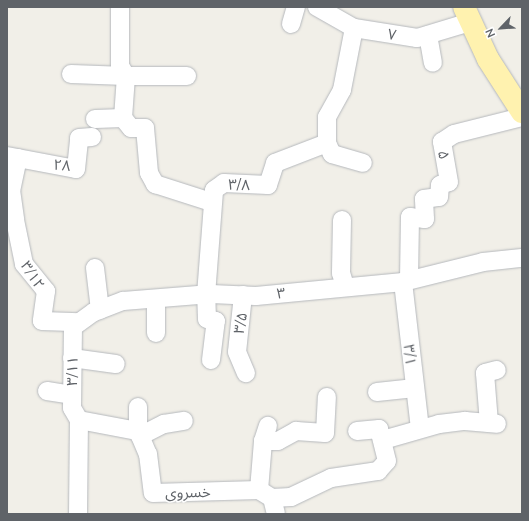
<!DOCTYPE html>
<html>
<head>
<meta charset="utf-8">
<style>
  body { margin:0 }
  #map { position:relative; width:529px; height:521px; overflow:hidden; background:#f1efe8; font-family:Mulish,"Noto Sans Arabic",sans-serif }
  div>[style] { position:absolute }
  .roads { filter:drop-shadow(0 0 1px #b5b8bc) drop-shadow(0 0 1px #b5b8bc) }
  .minor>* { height:18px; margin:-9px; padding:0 9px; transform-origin:9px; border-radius:9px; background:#fff }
  .major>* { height:22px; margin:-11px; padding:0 11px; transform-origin:11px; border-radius:11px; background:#fff2af }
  span { translate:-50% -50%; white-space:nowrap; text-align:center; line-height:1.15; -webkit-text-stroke:3px #fff; paint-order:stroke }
  .street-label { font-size:15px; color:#5f6368 }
  .frame { position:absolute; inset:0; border:8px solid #5f6368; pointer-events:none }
  .north { position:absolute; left:481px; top:8px; width:40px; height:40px; -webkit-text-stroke:3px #fff; paint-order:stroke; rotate:245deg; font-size:11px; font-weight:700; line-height:16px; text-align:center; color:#5f6368 }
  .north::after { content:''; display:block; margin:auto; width:14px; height:18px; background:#5f6368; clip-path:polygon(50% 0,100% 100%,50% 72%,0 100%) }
</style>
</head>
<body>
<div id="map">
  <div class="roads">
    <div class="minor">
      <div style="left:120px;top:7px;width:59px;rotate:90deg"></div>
      <div style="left:120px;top:66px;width:12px;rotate:59deg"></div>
      <div style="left:126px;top:76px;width:61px"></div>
      <div style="left:317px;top:7px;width:43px;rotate:29.6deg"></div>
      <div style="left:354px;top:28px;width:64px;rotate:9deg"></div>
      <div style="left:417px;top:38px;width:55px;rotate:-16.8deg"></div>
      <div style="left:291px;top:24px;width:18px;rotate:-74deg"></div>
      <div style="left:354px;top:28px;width:63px;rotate:101deg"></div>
      <div style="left:342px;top:90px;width:31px;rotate:119deg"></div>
      <div style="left:327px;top:117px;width:26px;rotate:90deg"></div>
      <div style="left:327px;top:143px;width:12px;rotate:66deg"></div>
      <div style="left:332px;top:154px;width:32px;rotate:16deg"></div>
      <div style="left:428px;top:35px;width:28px;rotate:80deg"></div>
      <div style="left:71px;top:74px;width:55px;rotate:2.1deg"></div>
      <div style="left:126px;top:76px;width:42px;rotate:94.1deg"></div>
      <div style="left:123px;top:118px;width:13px;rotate:51deg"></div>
      <div style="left:131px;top:128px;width:14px"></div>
      <div style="left:145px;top:128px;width:45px;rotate:84.9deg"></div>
      <div style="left:149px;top:173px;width:13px;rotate:61deg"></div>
      <div style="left:155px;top:184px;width:59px;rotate:17.8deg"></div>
      <div style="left:95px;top:119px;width:28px;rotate:-2deg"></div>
      <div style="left:7px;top:156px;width:70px;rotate:10.7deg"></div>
      <div style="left:76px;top:169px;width:31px;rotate:-84deg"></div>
      <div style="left:79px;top:138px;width:13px;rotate:-4deg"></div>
      <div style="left:18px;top:158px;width:33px;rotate:102deg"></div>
      <div style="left:11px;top:190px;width:30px;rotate:82deg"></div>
      <div style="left:15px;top:220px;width:45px;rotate:78.4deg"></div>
      <div style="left:24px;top:264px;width:35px;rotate:51deg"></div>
      <div style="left:46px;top:291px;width:30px;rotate:98deg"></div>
      <div style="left:42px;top:321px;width:37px;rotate:2deg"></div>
      <div style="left:342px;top:220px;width:53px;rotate:91.1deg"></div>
      <div style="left:341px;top:273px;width:14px;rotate:73deg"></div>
      <div style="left:95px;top:268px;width:42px;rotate:83.2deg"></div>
      <div style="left:409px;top:280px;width:63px;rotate:-89.1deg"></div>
      <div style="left:410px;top:217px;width:15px;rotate:8deg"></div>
      <div style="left:425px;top:219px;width:20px;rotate:-93deg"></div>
      <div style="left:424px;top:199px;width:15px;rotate:-8deg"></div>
      <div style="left:439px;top:197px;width:12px;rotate:-85deg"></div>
      <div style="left:440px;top:185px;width:9px;rotate:-18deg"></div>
      <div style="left:449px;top:182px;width:41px;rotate:-99.9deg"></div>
      <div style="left:442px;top:142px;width:14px;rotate:-34deg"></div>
      <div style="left:454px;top:134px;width:70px;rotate:-14deg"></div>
      <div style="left:403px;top:282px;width:147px;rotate:83.4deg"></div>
      <div style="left:243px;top:295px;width:57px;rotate:96deg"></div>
      <div style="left:237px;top:352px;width:23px;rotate:67deg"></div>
      <div style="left:156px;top:333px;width:33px;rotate:-90deg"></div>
      <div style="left:72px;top:358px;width:44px;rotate:7.8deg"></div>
      <div style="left:211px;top:360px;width:39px;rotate:-83deg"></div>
      <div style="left:216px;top:321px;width:9px;rotate:-167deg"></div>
      <div style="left:207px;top:319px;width:24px;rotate:-92deg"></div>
      <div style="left:206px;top:295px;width:105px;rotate:-85.6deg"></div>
      <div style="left:214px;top:190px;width:12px;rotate:-35deg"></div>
      <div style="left:224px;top:183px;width:44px;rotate:2.6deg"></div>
      <div style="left:268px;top:185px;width:23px;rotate:-72deg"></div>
      <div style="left:275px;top:163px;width:56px;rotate:-21deg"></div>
      <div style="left:47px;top:391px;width:25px;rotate:9deg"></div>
      <div style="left:377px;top:392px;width:38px;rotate:-6deg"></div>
      <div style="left:79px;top:420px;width:14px;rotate:-120deg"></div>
      <div style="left:72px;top:408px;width:81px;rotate:-89.3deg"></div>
      <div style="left:73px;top:327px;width:26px;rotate:-36deg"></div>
      <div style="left:94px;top:312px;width:31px;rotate:-21deg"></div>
      <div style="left:123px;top:301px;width:88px;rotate:-4.5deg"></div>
      <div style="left:211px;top:294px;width:45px;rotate:2.5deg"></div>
      <div style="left:256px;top:296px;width:148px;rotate:-5.4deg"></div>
      <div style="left:403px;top:282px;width:82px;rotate:-14deg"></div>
      <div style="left:483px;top:262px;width:39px;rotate:-6deg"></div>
      <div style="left:79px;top:420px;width:60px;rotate:10.6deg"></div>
      <div style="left:138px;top:431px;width:25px;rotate:67deg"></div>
      <div style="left:148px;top:454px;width:39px;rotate:83deg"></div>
      <div style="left:153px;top:493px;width:106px;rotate:-1.6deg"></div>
      <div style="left:259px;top:490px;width:15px;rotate:32deg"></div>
      <div style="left:272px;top:498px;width:16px;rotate:76deg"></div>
      <div style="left:489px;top:423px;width:50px;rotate:-94.6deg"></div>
      <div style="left:485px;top:373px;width:12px;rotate:-14deg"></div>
      <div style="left:138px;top:431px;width:24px;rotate:-90deg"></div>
      <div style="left:140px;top:436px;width:27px;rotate:-27deg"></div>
      <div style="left:164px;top:424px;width:20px;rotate:-9deg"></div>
      <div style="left:383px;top:440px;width:58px;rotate:-15.9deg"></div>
      <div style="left:439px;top:424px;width:26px;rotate:-7deg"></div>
      <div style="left:465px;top:421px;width:32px;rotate:5deg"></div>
      <div style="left:263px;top:441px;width:15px"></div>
      <div style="left:278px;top:441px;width:21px;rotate:-29deg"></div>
      <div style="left:296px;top:431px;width:29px;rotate:4deg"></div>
      <div style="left:325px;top:433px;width:36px;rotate:-87deg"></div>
      <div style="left:259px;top:490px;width:49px;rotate:-85.3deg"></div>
      <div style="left:263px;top:441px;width:16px;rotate:-72deg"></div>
      <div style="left:272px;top:498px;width:19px;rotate:-3deg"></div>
      <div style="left:291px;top:497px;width:44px;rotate:-25.4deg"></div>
      <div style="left:331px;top:478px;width:48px;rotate:-8.5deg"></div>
      <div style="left:378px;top:471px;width:13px;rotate:-48deg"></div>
      <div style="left:387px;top:461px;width:33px;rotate:-104deg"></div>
      <div style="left:379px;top:429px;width:22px;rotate:175deg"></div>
      <div style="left:78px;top:514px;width:94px;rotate:-89.4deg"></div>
    </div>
    <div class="major">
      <div style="left:464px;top:7px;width:57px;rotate:65.2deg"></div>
      <div style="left:488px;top:59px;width:63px;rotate:57.3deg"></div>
    </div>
  </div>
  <div class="street-label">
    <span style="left:392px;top:34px;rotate:9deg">۷</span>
    <span style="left:444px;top:155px;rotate:81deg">۵</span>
    <span style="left:62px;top:165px;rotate:5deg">۲۸</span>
    <span style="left:239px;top:185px">۳/۸</span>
    <span style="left:33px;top:275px;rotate:57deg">۳/۱۲</span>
    <span style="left:281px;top:293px;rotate:-6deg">۳</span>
    <span style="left:240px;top:323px;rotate:-80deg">۳/۵</span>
    <span style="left:410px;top:355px;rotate:83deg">۳/۱</span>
    <span style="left:72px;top:371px;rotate:-89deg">۳/۱۱</span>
    <span style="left:188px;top:492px;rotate:-1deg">خسروی</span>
  </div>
  <div class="frame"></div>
  <div class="north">N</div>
</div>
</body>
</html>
